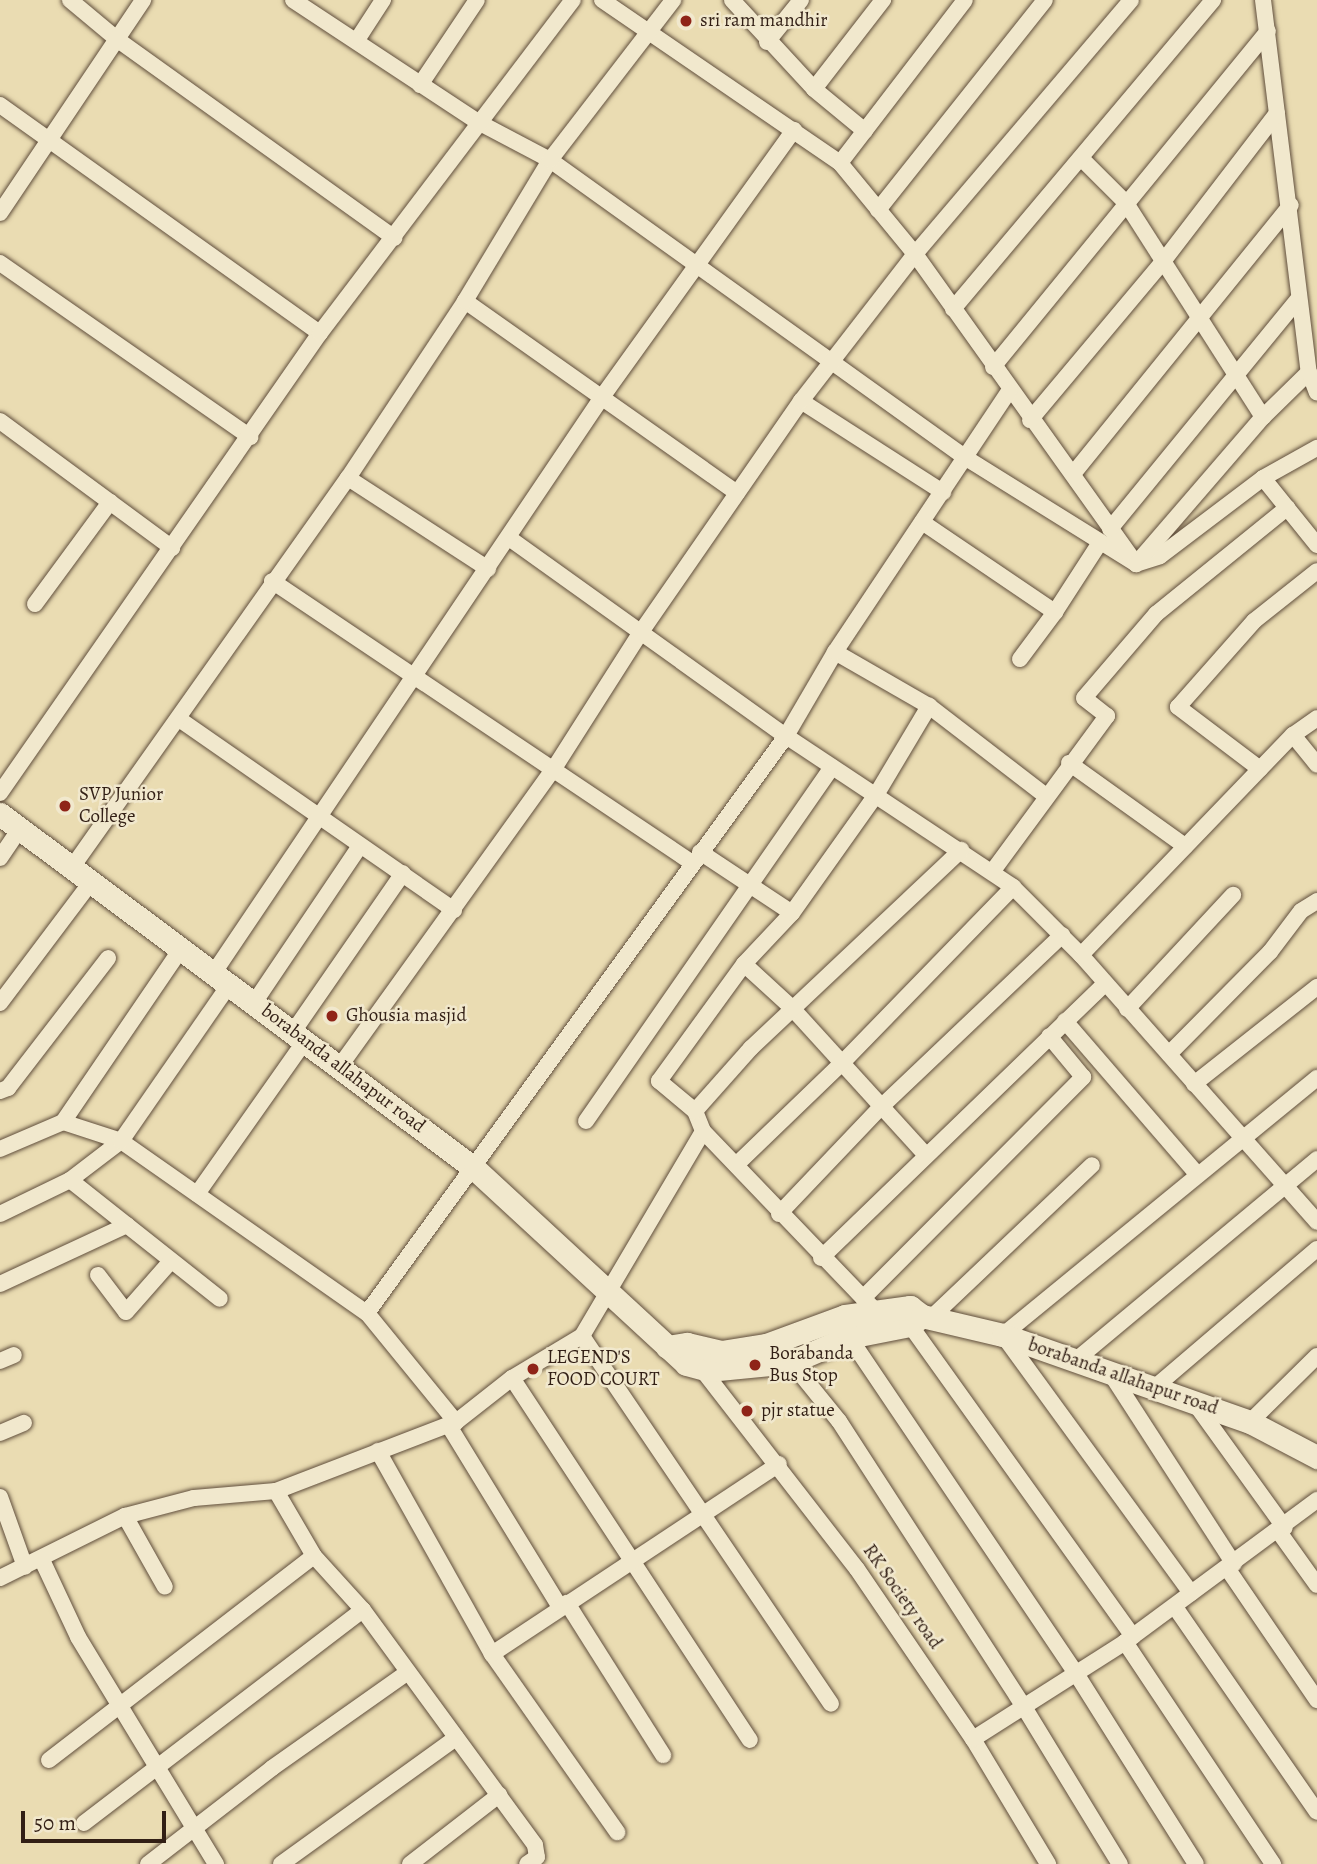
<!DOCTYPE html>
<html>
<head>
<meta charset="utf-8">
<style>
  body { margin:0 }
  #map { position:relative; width:1317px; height:1864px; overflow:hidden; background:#eadcb2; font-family:Alegreya,serif }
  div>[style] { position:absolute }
  .roads { filter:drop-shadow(0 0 2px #604e3c) drop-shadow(0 0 2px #604e3c) }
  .minor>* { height:16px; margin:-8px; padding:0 8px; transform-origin:8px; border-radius:8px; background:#f1e8cd }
  .secondary>* { height:23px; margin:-11.5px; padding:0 11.5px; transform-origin:11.5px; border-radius:11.5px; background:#f1e8cd }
  .dots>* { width:19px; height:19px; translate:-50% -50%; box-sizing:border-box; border:4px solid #f1e8cd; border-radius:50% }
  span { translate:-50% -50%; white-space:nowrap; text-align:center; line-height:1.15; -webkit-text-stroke:5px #f1e8cd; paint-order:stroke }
  .poi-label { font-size:19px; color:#321f15 }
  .left { translate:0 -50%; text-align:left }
  .street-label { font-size:19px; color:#321f15 }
  .scale { position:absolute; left:21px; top:1811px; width:145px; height:32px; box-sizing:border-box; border:4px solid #321f15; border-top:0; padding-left:9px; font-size:21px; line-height:24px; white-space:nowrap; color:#321f15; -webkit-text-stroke:5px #f1e8cd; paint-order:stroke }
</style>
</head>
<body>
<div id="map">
  <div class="roads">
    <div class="minor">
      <div style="left:70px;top:0;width:62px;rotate:39.8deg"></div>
      <div style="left:118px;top:40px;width:340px;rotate:35.6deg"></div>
      <div style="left:293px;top:0;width:222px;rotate:33.4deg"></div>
      <div style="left:478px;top:122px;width:81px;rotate:27.8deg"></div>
      <div style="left:550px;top:160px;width:512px;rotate:35.62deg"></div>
      <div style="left:966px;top:458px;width:200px;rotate:31.9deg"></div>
      <div style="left:1136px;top:564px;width:25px;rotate:-18deg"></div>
      <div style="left:1160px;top:556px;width:129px;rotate:-37.1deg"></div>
      <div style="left:1263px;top:478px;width:62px;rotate:-29.1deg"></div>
      <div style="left:602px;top:0;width:288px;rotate:34.4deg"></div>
      <div style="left:840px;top:163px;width:118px;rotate:50.5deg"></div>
      <div style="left:915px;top:254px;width:381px;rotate:54.5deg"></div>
      <div style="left:1136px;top:564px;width:194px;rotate:-49.2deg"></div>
      <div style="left:1263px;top:417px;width:64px;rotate:-44.4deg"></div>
      <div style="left:732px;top:0;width:121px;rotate:47.3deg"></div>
      <div style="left:814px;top:89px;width:66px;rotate:39.5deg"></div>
      <div style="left:1263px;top:0;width:375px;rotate:83deg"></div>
      <div style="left:1309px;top:372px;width:22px;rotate:69deg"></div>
      <div style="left:357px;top:40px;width:48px;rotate:-57deg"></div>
      <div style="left:767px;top:42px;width:54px;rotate:-51deg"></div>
      <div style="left:420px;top:85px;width:102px;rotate:-56.2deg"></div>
      <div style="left:814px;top:89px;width:113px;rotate:-52.2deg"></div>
      <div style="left:0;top:105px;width:393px;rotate:35.5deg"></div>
      <div style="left:1081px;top:158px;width:64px;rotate:45deg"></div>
      <div style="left:1126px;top:203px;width:254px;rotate:57.4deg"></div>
      <div style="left:840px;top:163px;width:205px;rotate:-52.5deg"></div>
      <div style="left:878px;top:210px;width:268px;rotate:-51.5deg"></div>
      <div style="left:0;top:213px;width:257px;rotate:-56.1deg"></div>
      <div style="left:0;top:263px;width:305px;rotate:34.8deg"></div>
      <div style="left:465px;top:301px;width:333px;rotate:35.2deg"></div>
      <div style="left:953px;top:309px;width:404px;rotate:-49.9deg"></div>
      <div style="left:993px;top:367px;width:434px;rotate:-50.7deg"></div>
      <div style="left:801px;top:401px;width:169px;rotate:32.7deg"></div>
      <div style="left:1030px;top:420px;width:210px;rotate:-50deg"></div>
      <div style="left:1165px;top:259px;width:184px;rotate:-52.5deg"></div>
      <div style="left:0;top:421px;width:214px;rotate:36.4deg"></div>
      <div style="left:1073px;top:474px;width:346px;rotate:-51deg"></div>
      <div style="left:348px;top:478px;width:167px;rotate:33deg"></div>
      <div style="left:1263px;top:478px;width:86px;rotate:51.1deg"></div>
      <div style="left:922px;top:522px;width:161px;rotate:34.1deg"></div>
      <div style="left:1055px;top:612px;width:81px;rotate:-57.1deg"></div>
      <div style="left:1110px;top:529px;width:298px;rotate:-50.7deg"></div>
      <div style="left:509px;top:538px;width:340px;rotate:35.6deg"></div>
      <div style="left:786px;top:736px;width:273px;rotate:33.6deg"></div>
      <div style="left:1013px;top:887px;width:96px;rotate:45deg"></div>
      <div style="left:1081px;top:955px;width:356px;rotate:48.5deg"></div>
      <div style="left:272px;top:581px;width:505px;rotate:33.85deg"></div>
      <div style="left:35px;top:604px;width:127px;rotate:-53.7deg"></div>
      <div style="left:835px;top:652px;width:108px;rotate:29.9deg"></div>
      <div style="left:929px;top:706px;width:148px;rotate:37.6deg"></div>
      <div style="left:1020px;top:659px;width:59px;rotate:-53.3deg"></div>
      <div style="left:179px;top:719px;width:335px;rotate:34.8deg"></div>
      <div style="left:1293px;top:735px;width:38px;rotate:51deg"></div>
      <div style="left:1069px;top:763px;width:143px;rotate:35.6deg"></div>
      <div style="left:1260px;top:769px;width:103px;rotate:-142.9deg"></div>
      <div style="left:1178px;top:707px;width:115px;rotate:-48.5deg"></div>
      <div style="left:1254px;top:621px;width:80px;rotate:-38.4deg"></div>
      <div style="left:0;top:793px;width:560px;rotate:-55.18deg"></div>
      <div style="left:320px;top:333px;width:418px;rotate:-52.8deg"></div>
      <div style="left:700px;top:852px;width:110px;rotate:33.5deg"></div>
      <div style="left:0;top:858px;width:36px;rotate:-56deg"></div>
      <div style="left:73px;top:866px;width:476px;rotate:-54.7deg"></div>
      <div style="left:348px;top:478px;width:212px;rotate:-56.5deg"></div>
      <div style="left:465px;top:301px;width:165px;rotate:-58.9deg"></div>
      <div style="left:550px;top:160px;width:202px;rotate:-52.4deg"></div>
      <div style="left:992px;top:872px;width:194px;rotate:-53.6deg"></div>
      <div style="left:1107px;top:716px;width:29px;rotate:-142deg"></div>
      <div style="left:1084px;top:698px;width:111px;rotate:-49.4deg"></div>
      <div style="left:1156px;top:614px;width:169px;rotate:-39deg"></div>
      <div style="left:1081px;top:955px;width:306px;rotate:-46.1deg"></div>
      <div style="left:1293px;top:735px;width:29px;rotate:-35deg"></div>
      <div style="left:744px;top:964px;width:65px;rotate:42.5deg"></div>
      <div style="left:792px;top:1008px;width:196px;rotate:47.7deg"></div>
      <div style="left:213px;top:974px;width:696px;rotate:-56.01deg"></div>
      <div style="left:602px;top:397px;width:329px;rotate:-54.3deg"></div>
      <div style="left:0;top:1003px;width:153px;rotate:-53deg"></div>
      <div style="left:254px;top:1003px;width:189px;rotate:-56deg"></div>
      <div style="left:1127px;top:1009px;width:156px;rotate:-47.1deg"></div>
      <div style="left:1065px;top:1021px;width:203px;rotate:49.2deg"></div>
      <div style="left:293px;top:1032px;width:193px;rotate:-55.3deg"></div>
      <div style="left:1169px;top:1054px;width:144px;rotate:-45.3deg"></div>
      <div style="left:1270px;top:952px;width:51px;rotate:-52.9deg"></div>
      <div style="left:1301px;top:911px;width:19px;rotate:-32deg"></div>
      <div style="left:340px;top:1066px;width:365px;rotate:-54.3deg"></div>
      <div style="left:553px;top:770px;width:164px;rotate:-57.5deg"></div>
      <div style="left:641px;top:632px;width:281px;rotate:-55.3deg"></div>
      <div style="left:801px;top:401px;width:186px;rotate:-52.2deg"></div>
      <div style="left:915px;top:254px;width:333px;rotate:-49.6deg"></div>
      <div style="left:1194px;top:1084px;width:157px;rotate:-38.3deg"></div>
      <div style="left:0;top:1091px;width:9px;rotate:-21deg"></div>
      <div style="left:8px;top:1088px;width:164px;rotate:-52.4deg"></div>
      <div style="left:695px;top:1111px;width:47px;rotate:-140.2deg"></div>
      <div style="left:659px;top:1081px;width:145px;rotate:-54deg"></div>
      <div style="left:744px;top:964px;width:70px;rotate:-46.7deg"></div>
      <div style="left:792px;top:913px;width:145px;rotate:-54.6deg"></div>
      <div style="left:876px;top:795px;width:104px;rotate:-59.2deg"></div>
      <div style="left:586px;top:1121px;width:431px;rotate:-55.2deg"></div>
      <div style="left:63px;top:1122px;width:209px;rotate:-55.7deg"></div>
      <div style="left:703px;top:1131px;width:243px;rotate:46.2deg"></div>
      <div style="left:0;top:1149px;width:69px;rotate:-23.2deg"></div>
      <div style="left:63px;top:1122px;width:61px;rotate:18.1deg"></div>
      <div style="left:121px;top:1141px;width:300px;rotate:35deg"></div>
      <div style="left:367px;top:1313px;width:141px;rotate:50.8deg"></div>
      <div style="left:456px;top:1422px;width:8px;rotate:150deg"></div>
      <div style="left:449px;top:1426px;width:212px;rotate:58.5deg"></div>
      <div style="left:560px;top:1607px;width:8px;rotate:-30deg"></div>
      <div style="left:567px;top:1603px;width:180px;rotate:57.7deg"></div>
      <div style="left:736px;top:1165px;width:147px;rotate:-43.9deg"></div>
      <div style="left:842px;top:1063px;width:245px;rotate:-45.8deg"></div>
      <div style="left:70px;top:1180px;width:191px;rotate:38.4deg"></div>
      <div style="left:197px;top:1194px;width:187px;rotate:-54.8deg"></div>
      <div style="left:0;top:1214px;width:78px;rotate:-25.9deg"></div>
      <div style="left:70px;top:1180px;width:64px;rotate:-37.4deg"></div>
      <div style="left:121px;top:1141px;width:190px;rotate:-55.3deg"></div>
      <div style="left:779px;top:1214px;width:148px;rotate:-46.4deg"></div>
      <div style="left:881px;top:1107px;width:250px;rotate:-43.5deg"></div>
      <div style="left:821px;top:1258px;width:395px;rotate:-44deg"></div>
      <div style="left:98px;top:1275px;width:46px;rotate:52.9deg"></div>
      <div style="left:126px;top:1312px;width:68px;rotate:-48.6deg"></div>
      <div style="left:0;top:1284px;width:140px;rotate:-24.9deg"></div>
      <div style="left:863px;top:1298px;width:312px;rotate:-45.1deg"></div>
      <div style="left:1083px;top:1077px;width:53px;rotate:-129.7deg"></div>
      <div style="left:367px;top:1313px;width:713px;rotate:-54.01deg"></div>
      <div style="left:786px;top:736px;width:97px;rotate:-59.7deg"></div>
      <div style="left:835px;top:652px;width:314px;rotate:-56.3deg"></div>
      <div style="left:933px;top:1316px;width:219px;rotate:-43.5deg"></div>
      <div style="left:910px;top:1325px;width:383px;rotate:54.4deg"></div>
      <div style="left:845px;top:1331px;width:415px;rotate:56deg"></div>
      <div style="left:1077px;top:1675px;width:223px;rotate:57.8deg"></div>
      <div style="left:582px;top:1336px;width:444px;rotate:55.9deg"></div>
      <div style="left:1076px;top:1360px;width:314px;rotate:-39.8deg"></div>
      <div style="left:0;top:1361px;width:15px;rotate:-23deg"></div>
      <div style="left:791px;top:1362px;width:76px;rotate:50.9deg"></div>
      <div style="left:839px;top:1421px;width:341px;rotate:57.1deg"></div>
      <div style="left:1024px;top:1707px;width:184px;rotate:58.6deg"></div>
      <div style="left:701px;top:1368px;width:254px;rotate:52.2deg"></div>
      <div style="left:857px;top:1569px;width:206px;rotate:55.7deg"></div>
      <div style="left:973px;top:1739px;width:146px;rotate:59deg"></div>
      <div style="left:1111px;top:1374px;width:226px;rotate:57.1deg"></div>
      <div style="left:512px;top:1378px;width:433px;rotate:56.7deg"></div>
      <div style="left:1154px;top:1388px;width:214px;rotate:-40.5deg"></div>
      <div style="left:1194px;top:1402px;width:155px;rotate:54.2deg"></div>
      <div style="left:1250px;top:1422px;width:94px;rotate:-44.6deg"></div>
      <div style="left:0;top:1433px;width:26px;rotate:-23deg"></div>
      <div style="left:378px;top:1451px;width:233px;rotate:60.7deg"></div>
      <div style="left:492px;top:1654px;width:218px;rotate:54.9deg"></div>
      <div style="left:276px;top:1491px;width:75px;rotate:59.7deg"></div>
      <div style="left:314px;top:1556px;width:73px;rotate:47.8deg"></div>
      <div style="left:363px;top:1610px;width:291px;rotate:53.8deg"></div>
      <div style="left:535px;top:1845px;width:12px;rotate:81deg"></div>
      <div style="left:537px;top:1857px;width:12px;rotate:145deg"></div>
      <div style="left:0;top:1497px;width:74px;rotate:70.3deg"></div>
      <div style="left:125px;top:1516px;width:81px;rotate:60.6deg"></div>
      <div style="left:1279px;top:1532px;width:65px;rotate:54.4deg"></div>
      <div style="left:42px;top:1560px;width:85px;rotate:64.9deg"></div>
      <div style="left:78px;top:1637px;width:266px;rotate:58.7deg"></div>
      <div style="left:1227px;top:1568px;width:160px;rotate:55.7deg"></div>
      <div style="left:0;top:1578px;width:140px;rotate:-26.4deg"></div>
      <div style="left:125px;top:1516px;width:71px;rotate:-14.6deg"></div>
      <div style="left:194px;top:1498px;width:82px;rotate:-4.9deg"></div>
      <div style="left:276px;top:1491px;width:193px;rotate:-21deg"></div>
      <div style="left:456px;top:1422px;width:71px;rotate:-38.2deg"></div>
      <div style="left:512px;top:1378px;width:82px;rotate:-31deg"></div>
      <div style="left:582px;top:1336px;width:238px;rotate:-59.4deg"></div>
      <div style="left:703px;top:1131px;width:22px;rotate:-112deg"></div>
      <div style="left:695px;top:1111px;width:84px;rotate:-48.4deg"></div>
      <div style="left:751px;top:1048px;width:289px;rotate:-43.3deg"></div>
      <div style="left:1191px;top:1593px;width:319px;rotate:-126.1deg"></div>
      <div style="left:1003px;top:1335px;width:406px;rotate:-39.3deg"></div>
      <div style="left:1175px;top:1607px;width:249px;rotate:55.3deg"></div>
      <div style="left:1125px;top:1642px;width:267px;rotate:56.3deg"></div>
      <div style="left:492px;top:1654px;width:344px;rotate:-33.5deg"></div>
      <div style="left:973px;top:1739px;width:180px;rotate:-32.5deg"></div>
      <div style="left:1125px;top:1642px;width:239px;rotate:-36.5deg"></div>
      <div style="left:49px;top:1760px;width:334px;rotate:-37.6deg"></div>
      <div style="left:84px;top:1823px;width:351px;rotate:-37.4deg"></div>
      <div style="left:148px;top:1864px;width:157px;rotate:-37.7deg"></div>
      <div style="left:272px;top:1768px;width:166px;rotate:-35.2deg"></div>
      <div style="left:281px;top:1864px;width:216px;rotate:-35.8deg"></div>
      <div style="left:410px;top:1864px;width:113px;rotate:-37.8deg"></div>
    </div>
    <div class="secondary">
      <div style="left:0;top:814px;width:593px;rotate:36.77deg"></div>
      <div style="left:475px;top:1169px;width:287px;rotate:42.7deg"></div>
      <div style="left:686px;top:1364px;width:23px;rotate:15deg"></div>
      <div style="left:708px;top:1370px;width:83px;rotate:-5.5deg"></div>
      <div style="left:791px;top:1362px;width:63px;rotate:-23.3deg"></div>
      <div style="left:849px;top:1337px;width:62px;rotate:-11.1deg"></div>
      <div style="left:910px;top:1325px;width:15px;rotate:-37deg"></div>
      <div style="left:667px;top:1347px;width:20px;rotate:-9deg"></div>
      <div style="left:687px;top:1344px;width:35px;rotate:13deg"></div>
      <div style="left:721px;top:1352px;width:46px;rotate:-8.8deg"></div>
      <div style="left:766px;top:1345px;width:84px;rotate:-20.2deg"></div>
      <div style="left:845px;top:1316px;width:66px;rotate:-7.9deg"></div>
      <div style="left:910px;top:1307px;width:15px;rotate:37deg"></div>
      <div style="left:922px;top:1316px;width:83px;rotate:13.2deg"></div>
      <div style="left:1003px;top:1335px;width:262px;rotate:19.4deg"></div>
      <div style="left:1250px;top:1422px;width:76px;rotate:27.6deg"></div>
    </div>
  </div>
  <div class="dots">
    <div style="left:686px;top:21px;background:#8f2418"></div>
    <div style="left:65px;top:806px;background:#8f2418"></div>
    <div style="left:332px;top:1016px;background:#8f2418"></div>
    <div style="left:755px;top:1365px;background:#8f2418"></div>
    <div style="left:533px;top:1369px;background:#8f2418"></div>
    <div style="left:747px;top:1411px;background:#8f2418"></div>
  </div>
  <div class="poi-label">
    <span class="left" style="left:700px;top:21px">sri ram mandhir</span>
    <span class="left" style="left:79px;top:806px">SVP Junior<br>College</span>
    <span class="left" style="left:346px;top:1016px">Ghousia masjid</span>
    <span class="left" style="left:769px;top:1365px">Borabanda<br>Bus Stop</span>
    <span class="left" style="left:547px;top:1369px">LEGEND'S<br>FOOD COURT</span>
    <span class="left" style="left:761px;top:1411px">pjr statue</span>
  </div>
  <div class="street-label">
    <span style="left:343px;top:1069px;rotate:37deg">borabanda allahapur road</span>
    <span style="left:1123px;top:1377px;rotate:19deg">borabanda allahapur road</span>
    <span style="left:902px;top:1597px;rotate:55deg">RK Society road</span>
  </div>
  <div class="scale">50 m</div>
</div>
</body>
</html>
